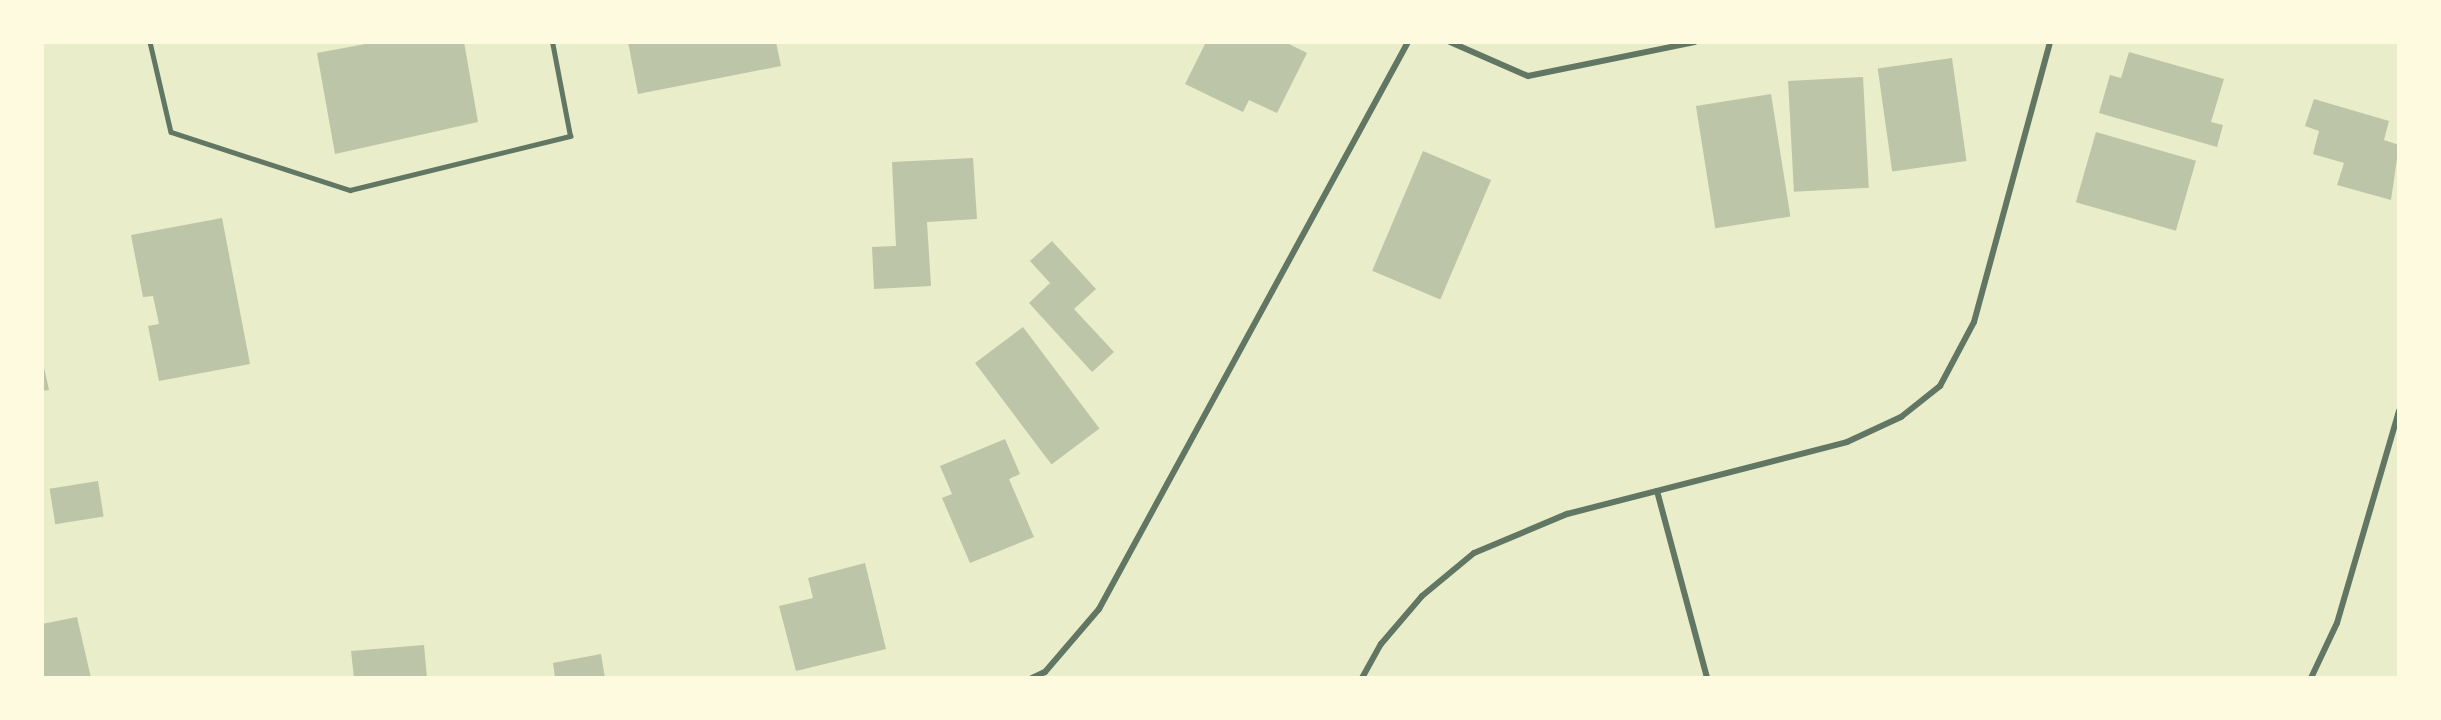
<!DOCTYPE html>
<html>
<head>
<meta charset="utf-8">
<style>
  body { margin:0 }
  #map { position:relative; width:2441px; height:720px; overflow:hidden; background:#e9edc9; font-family:Lora,serif }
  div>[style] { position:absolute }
  .building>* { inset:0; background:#bcc5a7; transform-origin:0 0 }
  .service>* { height:4.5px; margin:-2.25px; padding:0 2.25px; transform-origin:2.25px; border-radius:2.25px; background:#617663 }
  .minor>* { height:6px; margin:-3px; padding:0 3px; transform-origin:3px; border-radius:3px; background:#617663 }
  span { translate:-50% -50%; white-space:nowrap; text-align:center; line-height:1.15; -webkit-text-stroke:4.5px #fefae0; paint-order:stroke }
  .frame { position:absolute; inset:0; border:44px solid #fefae0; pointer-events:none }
</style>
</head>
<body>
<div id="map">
  <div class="building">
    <div style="clip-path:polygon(376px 42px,464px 42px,478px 122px,335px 154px,317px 53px)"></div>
    <div style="clip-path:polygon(628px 42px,776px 42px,781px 66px,638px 94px)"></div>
    <div style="clip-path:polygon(1206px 42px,1285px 42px,1307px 53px,1277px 113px,1249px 100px,1243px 112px,1185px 84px)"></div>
    <div style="clip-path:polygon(2129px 52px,2224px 79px,2211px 122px,2223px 125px,2217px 147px,2099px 113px,2110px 75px,2121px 78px)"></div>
    <div style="left:1952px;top:58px;width:104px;height:75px;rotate:82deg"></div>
    <div style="left:1863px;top:77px;width:111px;height:75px;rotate:87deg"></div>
    <div style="left:1771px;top:94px;width:124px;height:76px;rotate:81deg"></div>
    <div style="clip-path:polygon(2314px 99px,2389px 121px,2384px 140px,2399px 145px,2391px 200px,2337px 185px,2344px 163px,2313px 154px,2319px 131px,2305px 126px)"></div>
    <div style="left:2096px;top:132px;width:104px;height:73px;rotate:16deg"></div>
    <div style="left:1423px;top:151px;width:74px;height:130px;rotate:23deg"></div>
    <div style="clip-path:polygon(973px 158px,977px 219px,927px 222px,931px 286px,874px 289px,872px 247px,896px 246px,892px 162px)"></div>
    <div style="clip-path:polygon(222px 218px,250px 364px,159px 381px,148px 326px,159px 324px,153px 296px,143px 297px,131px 235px)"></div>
    <div style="clip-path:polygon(1052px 241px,1096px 289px,1074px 309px,1114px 352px,1092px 372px,1029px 303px,1050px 283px,1030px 261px)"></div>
    <div style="left:1023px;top:327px;width:127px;height:60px;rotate:53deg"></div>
    <div style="clip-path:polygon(42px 358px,49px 390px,42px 391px)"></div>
    <div style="clip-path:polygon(1005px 439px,1020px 474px,1009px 479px,1034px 537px,970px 563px,942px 498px,952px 494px,940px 466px)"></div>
    <div style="left:98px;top:481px;width:36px;height:49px;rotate:81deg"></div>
    <div style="clip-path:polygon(865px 563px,886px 649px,796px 671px,779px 606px,813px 598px,808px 578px)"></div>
    <div style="clip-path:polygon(77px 617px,91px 678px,42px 678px,42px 624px)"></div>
    <div style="clip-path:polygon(424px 645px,427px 678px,354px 678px,351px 651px)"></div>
    <div style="clip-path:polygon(601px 654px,605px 678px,555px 678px,553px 663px)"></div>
  </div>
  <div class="service">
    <div style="left:150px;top:42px;width:92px;rotate:76.9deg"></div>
    <div style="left:171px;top:132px;width:188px;rotate:18deg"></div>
    <div style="left:350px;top:190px;width:227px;rotate:-13.8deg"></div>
    <div style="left:570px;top:136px;width:96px;rotate:-100.8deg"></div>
  </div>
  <div class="minor">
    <div style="left:1450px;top:42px;width:85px;rotate:23.6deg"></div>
    <div style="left:1528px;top:76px;width:170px;rotate:-11.5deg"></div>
    <div style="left:1657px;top:491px;width:194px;rotate:75deg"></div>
    <div style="left:1032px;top:678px;width:14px;rotate:-25deg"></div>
    <div style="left:1045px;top:672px;width:83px;rotate:-49.4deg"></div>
    <div style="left:1099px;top:609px;width:646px;rotate:-61.41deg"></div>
    <div style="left:1362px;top:678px;width:39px;rotate:-61deg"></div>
    <div style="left:1381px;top:644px;width:63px;rotate:-49.5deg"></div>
    <div style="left:1422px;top:596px;width:67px;rotate:-39.6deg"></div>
    <div style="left:1474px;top:553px;width:101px;rotate:-22.8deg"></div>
    <div style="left:1567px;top:514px;width:289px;rotate:-14.4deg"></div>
    <div style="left:1847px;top:442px;width:60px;rotate:-24.8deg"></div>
    <div style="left:1901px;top:417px;width:50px;rotate:-38.5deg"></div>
    <div style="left:1940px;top:386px;width:72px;rotate:-62deg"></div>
    <div style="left:1974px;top:322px;width:290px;rotate:-74.8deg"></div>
    <div style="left:2311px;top:678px;width:61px;rotate:-64.7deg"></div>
    <div style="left:2337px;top:623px;width:221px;rotate:-73.7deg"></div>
  </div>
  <div class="frame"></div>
</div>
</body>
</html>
